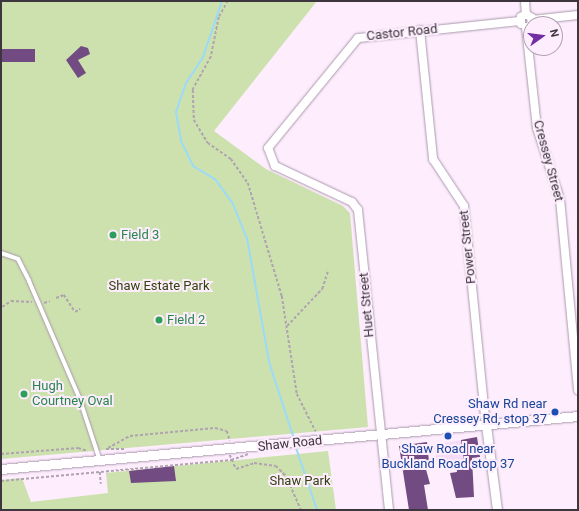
<!DOCTYPE html>
<html>
<head>
<meta charset="utf-8">
<style>
  body { margin:0 }
  #map { position:relative; width:579px; height:511px; overflow:hidden; background:#fdedfd; font-family:Roboto,sans-serif }
  div>[style] { position:absolute }
  .built>* { inset:0; background:#f5dcf6; transform-origin:0 0 }
  .green>* { inset:0; background:#cde1ae }
  .stream>* { height:2px; margin:-1px; padding:0 1px; transform-origin:1px; border-radius:1px; background:#9bdbf8 }
  .building>* { inset:0; background:#714b81; transform-origin:0 0 }
  .path>* { height:1.5px; margin-top:-0.75px; transform-origin:0; background:repeating-linear-gradient(90deg,#b0a3b0 0 3px,transparent 0 5px) }
  .roads { filter:drop-shadow(0 0 1px #ab99ac) drop-shadow(0 0 1px #ab99ac) }
  .service>* { height:4px; margin:-2px; padding:0 2px; transform-origin:2px; border-radius:2px; background:#fff }
  .minor>* { height:8px; margin:-4px; padding:0 4px; transform-origin:4px; border-radius:4px; background:#fff }
  .tertiary>* { height:9px; margin:-4.5px; padding:0 4.5px; transform-origin:4.5px; border-radius:4.5px; background:#fff }
  .dots>* { width:11px; height:11px; translate:-50% -50%; box-sizing:border-box; border:2px solid #fdedfd; border-radius:50% }
  span { translate:-50% -50%; white-space:nowrap; text-align:center; line-height:1.15; -webkit-text-stroke:4px #fdedfd; paint-order:stroke }
  .street-label { font-size:13px; color:#3e363e }
  .leisure-label { font-size:13px; color:#27864d }
  .left { translate:0 -50%; text-align:left }
  .park-label { font-size:13px; color:#32410f }
  .transit-label { font-size:13px; color:#164399 }
  .right { translate:-100% -50%; text-align:right }
  .frame { position:absolute; inset:0; border:2px solid #3e363e; pointer-events:none }
  .north { position:absolute; left:523px; top:16px; width:40px; height:40px; box-sizing:border-box; background:#fdedfd; border:1px solid #b1a4b1; border-radius:50%; rotate:76deg; font-size:11px; font-weight:700; line-height:16px; text-align:center; color:#3e363e }
  .north::after { content:''; display:block; margin:auto; width:14px; height:18px; background:#722ea3; clip-path:polygon(50% 0,100% 100%,50% 72%,0 100%) }
</style>
</head>
<body>
<div id="map">
  <div class="built">
    <div style="left:476px;top:437px;width:21px;height:43px;rotate:79deg"></div>
  </div>
  <div class="green">
    <div style="clip-path:polygon(1px 1px,317px 1px,214px 131px,266px 169px,343px 206px,350px 213px,368px 427px,1px 459px)"></div>
    <div style="clip-path:polygon(328px 451px,336px 510px,1px 510px,1px 480px,22px 478px,31px 502px,108px 493px,106px 473px)"></div>
  </div>
  <div class="stream">
    <div style="left:222px;top:1px;width:59px;rotate:108.7deg"></div>
    <div style="left:203px;top:57px;width:31px;rotate:123deg"></div>
    <div style="left:186px;top:83px;width:31px;rotate:109deg"></div>
    <div style="left:176px;top:112px;width:29px;rotate:80deg"></div>
    <div style="left:181px;top:141px;width:28px;rotate:64deg"></div>
    <div style="left:193px;top:166px;width:26px;rotate:31deg"></div>
    <div style="left:215px;top:179px;width:31px;rotate:54deg"></div>
    <div style="left:233px;top:204px;width:37px;rotate:68deg"></div>
    <div style="left:247px;top:238px;width:126px;rotate:79.9deg"></div>
    <div style="left:269px;top:362px;width:81px;rotate:72deg"></div>
    <div style="left:295px;top:445px;width:69px;rotate:71.3deg"></div>
  </div>
  <div class="building">
    <div style="clip-path:polygon(81px 46px,88px 48px,90px 54px,78px 60px,86px 73px,78px 78px,66px 60px)"></div>
    <div style="left:35px;top:49px;width:13px;height:34px;rotate:90deg"></div>
    <div style="clip-path:polygon(477px 437px,480px 457px,472px 458px,474px 497px,456px 498px,450px 473px,457px 472px,456px 462px,464px 461px,461px 440px)"></div>
    <div style="clip-path:polygon(427px 442px,429px 462px,424px 462px,430px 484px,424px 485px,428px 510px,409px 510px,399px 446px)"></div>
    <div style="clip-path:polygon(174px 466px,176px 481px,131px 483px,129px 471px)"></div>
  </div>
  <div class="path">
    <div style="left:228px;top:1px;width:18px;rotate:119deg"></div>
    <div style="left:219px;top:17px;width:41px;rotate:101.3deg"></div>
    <div style="left:211px;top:57px;width:38px;rotate:119deg"></div>
    <div style="left:193px;top:90px;width:30px;rotate:88deg"></div>
    <div style="left:194px;top:120px;width:27px;rotate:59deg"></div>
    <div style="left:208px;top:143px;width:28px;rotate:35deg"></div>
    <div style="left:231px;top:159px;width:29px;rotate:55deg"></div>
    <div style="left:248px;top:183px;width:118px;rotate:73.3deg"></div>
    <div style="left:282px;top:296px;width:99px;rotate:81.3deg"></div>
    <div style="left:297px;top:394px;width:42px;rotate:63.4deg"></div>
    <div style="left:56px;top:298px;width:9px;rotate:-21deg"></div>
    <div style="left:64px;top:295px;width:20px;rotate:57deg"></div>
    <div style="left:75px;top:312px;width:6px;rotate:-31deg"></div>
    <div style="left:44px;top:303px;width:6px;rotate:-18deg"></div>
    <div style="left:2px;top:307px;width:11px;rotate:-34deg"></div>
    <div style="left:11px;top:301px;width:21px;rotate:3deg"></div>
    <div style="left:287px;top:326px;width:51px;rotate:-46.6deg"></div>
    <div style="left:322px;top:289px;width:20px;rotate:-72deg"></div>
    <div style="left:108px;top:448px;width:25px;rotate:-29deg"></div>
    <div style="left:130px;top:436px;width:85px;rotate:-5.4deg"></div>
    <div style="left:215px;top:428px;width:12px;rotate:14deg"></div>
    <div style="left:227px;top:431px;width:10px;rotate:73deg"></div>
    <div style="left:106px;top:449px;width:19px"></div>
    <div style="left:1px;top:454px;width:77px;rotate:-4.5deg"></div>
    <div style="left:78px;top:448px;width:10px;rotate:17deg"></div>
    <div style="left:230px;top:455px;width:15px;rotate:67deg"></div>
    <div style="left:236px;top:469px;width:19px;rotate:-18deg"></div>
    <div style="left:254px;top:463px;width:22px;rotate:8deg"></div>
    <div style="left:276px;top:466px;width:14px;rotate:45deg"></div>
    <div style="left:286px;top:476px;width:37px;rotate:66deg"></div>
    <div style="left:100px;top:472px;width:12px;rotate:85deg"></div>
    <div style="left:1px;top:481px;width:231px;rotate:-5.2deg"></div>
    <div style="left:231px;top:460px;width:18px;rotate:-19deg"></div>
  </div>
  <div class="roads">
    <div class="service">
      <div style="left:1px;top:253px;width:18px;rotate:19deg"></div>
      <div style="left:18px;top:259px;width:25px;rotate:63deg"></div>
      <div style="left:29px;top:281px;width:126px;rotate:66.7deg"></div>
      <div style="left:79px;top:397px;width:67px;rotate:71.8deg"></div>
    </div>
    <div class="minor">
      <div style="left:525px;top:1px;width:13px;rotate:86deg"></div>
      <div style="left:532px;top:20px;width:46px;rotate:-6.2deg"></div>
      <div style="left:521px;top:24px;width:7px;rotate:-90deg"></div>
      <div style="left:521px;top:17px;width:6px;rotate:-31deg"></div>
      <div style="left:526px;top:14px;width:7px;rotate:34deg"></div>
      <div style="left:532px;top:18px;width:6px;rotate:99deg"></div>
      <div style="left:526px;top:27px;width:102px;rotate:83.8deg"></div>
      <div style="left:537px;top:128px;width:75px;rotate:72.1deg"></div>
      <div style="left:560px;top:199px;width:192px;rotate:84.6deg"></div>
      <div style="left:420px;top:30px;width:130px;rotate:84.2deg"></div>
      <div style="left:433px;top:159px;width:56px;rotate:56.6deg"></div>
      <div style="left:464px;top:206px;width:220px;rotate:84.3deg"></div>
      <div style="left:389px;top:510px;width:302px;rotate:-95.9deg"></div>
      <div style="left:358px;top:210px;width:10px;rotate:-127deg"></div>
      <div style="left:352px;top:202px;width:85px;rotate:-154.9deg"></div>
      <div style="left:275px;top:166px;width:19px;rotate:-111deg"></div>
      <div style="left:268px;top:148px;width:142px;rotate:-50.7deg"></div>
      <div style="left:358px;top:38px;width:163px;rotate:-6deg"></div>
    </div>
    <div class="tertiary">
      <div style="left:486px;top:425px;width:86px;rotate:82.6deg"></div>
      <div style="left:1px;top:469px;width:579px;rotate:-5.25deg"></div>
    </div>
  </div>
  <div class="dots">
    <div style="left:113px;top:235px;background:#2e9e5b"></div>
    <div style="left:159px;top:320px;background:#2e9e5b"></div>
    <div style="left:24px;top:394px;background:#2e9e5b"></div>
    <div style="left:555px;top:412px;background:#1a4fb4"></div>
    <div style="left:448px;top:436px;background:#1a4fb4"></div>
  </div>
  <div class="street-label">
    <span style="left:402px;top:33px;rotate:-6deg">Castor Road</span>
    <span style="left:548px;top:161px;rotate:75deg">Cressey Street</span>
    <span style="left:468px;top:247px;rotate:-96deg">Power Street</span>
    <span style="left:367px;top:305px;rotate:-95deg">Huet Street</span>
    <span style="left:290px;top:444px;rotate:-6deg">Shaw Road</span>
  </div>
  <div class="leisure-label">
    <span class="left" style="left:121px;top:235px">Field 3</span>
    <span class="left" style="left:167px;top:320px">Field 2</span>
    <span class="left" style="left:32px;top:394px">Hugh<br>Courtney Oval</span>
  </div>
  <div class="park-label">
    <span style="left:159px;top:286px">Shaw Estate Park</span>
    <span style="left:300px;top:481px">Shaw Park</span>
  </div>
  <div class="transit-label">
    <span class="right" style="left:547px;top:412px">Shaw Rd near<br>Cressey Rd, stop 37</span>
    <span style="left:448px;top:457px">Shaw Road near<br>Buckland Road stop 37</span>
  </div>
  <div class="frame"></div>
  <div class="north">N</div>
</div>
</body>
</html>
